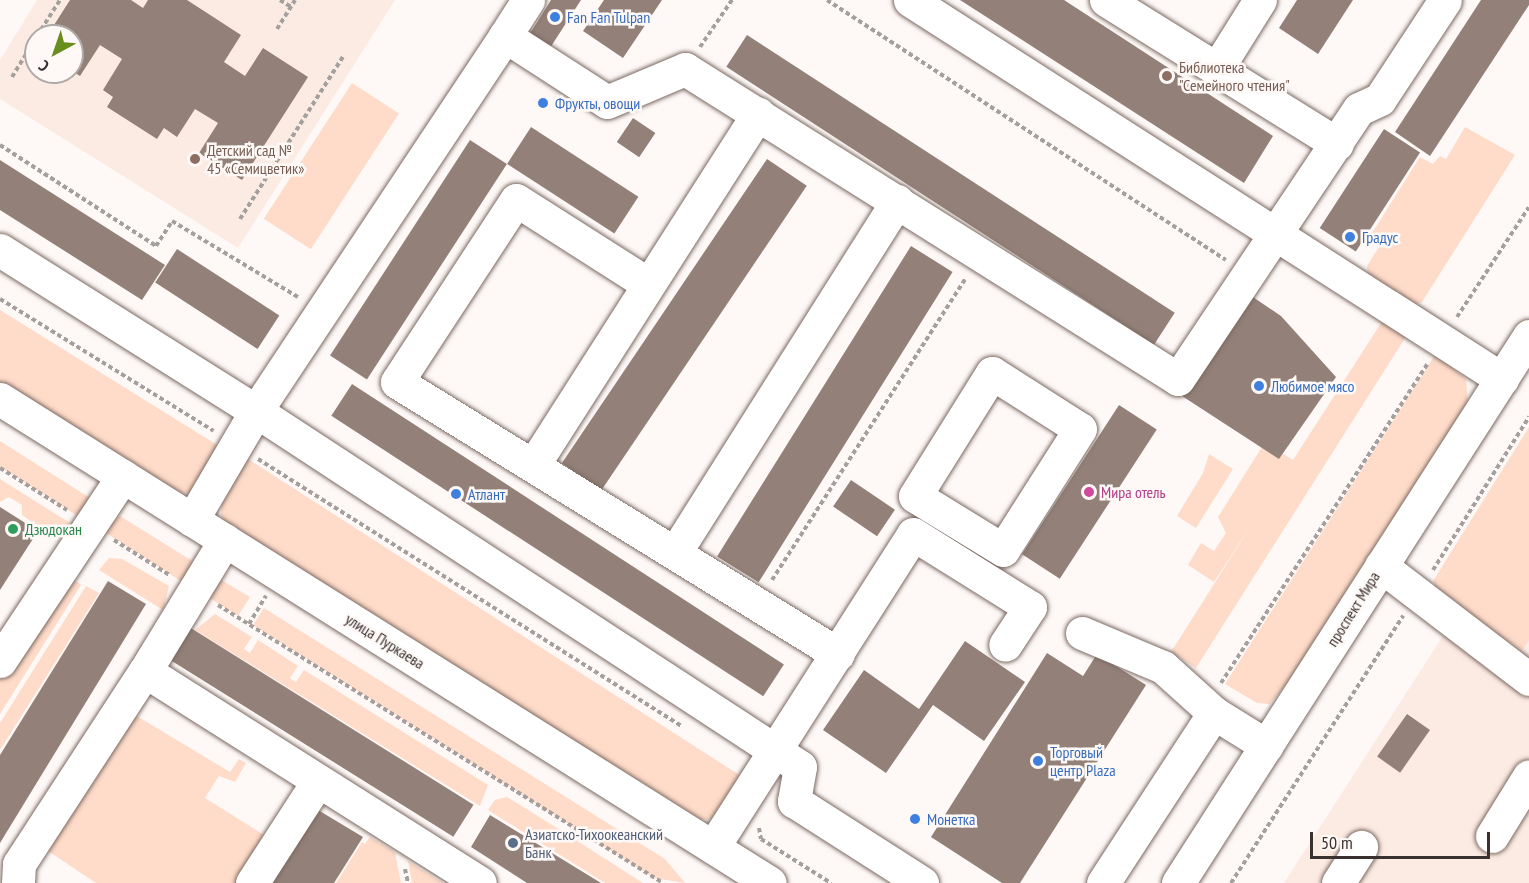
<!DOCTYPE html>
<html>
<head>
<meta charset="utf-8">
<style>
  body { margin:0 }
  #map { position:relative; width:1529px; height:883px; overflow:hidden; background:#fef9f7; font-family:"PT Sans Narrow",sans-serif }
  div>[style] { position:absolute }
  .built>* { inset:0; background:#fcebe3 }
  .green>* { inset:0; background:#ffdbc9; transform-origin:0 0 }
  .building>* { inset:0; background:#938179; transform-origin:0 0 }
  .path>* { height:4px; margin-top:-2px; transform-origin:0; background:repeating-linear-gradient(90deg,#a59f9d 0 4.5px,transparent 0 7.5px) }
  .roads { filter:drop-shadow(0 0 2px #7b6961) drop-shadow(0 0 2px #7b6961) }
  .minor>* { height:33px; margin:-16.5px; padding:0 16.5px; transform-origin:16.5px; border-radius:16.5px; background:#fff }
  .major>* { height:33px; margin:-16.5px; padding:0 16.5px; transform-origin:16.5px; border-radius:16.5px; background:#fff }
  .dots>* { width:16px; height:16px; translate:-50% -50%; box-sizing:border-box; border:3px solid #fef9f7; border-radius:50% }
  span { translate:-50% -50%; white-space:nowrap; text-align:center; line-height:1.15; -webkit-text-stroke:5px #fef9f7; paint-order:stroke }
  .shop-label { font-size:16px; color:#366cbe }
  .left { translate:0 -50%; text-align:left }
  .education-label { font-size:16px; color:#785e54 }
  .hotel-label { font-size:16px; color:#b23c85 }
  .leisure-label { font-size:16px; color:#27864d }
  .street-label { font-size:16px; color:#39312e }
  .service-label { font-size:16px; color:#4e5e75 }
  .north { position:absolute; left:24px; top:24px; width:60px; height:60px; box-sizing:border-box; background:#fef9f7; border:2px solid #afa9a7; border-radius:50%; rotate:220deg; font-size:16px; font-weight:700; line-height:24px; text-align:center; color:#39312e }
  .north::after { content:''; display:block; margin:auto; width:21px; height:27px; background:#688f1d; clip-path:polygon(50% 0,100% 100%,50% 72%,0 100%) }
  .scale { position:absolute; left:1310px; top:832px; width:180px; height:27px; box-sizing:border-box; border:3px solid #39312e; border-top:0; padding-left:8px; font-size:18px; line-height:21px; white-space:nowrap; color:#39312e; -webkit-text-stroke:4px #fef9f7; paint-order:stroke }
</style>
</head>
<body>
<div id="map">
  <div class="built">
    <div style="clip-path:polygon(evenodd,37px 0,395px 0,238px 248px,0 99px,0 60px,37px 0,36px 36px,72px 36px,72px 72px,36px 72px,36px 36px)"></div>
    <div style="clip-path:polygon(1529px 502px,1529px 883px,1284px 883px)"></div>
  </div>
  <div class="green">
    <div style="left:352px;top:83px;width:56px;height:162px;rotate:33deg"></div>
    <div style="clip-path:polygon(1465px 127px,1515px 155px,1422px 302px,1409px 308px,1368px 277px,1367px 266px,1383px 240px,1372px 233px,1420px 157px,1433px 164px,1440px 156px,1446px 159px)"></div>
    <div style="clip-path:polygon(0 310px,222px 448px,194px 493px,175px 492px,0 382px)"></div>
    <div style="clip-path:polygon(1383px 320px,1407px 335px,1196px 668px,1171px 652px,1254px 521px,1214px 582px,1188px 565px,1201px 543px,1214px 551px,1226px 533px,1218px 517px,1265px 442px,1293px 460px)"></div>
    <div style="clip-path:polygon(1435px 355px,1466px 379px,1468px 404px,1297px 673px,1269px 704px,1257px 703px,1225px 684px)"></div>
    <div style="clip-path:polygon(1529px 427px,1529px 640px,1522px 650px,1438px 595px,1433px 581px)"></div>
    <div style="clip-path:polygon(0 441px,90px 498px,84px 520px,0 467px)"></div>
    <div style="clip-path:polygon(1209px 454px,1233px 469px,1196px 528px,1177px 516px,1203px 473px)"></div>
    <div style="clip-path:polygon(248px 459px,744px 778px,720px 818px,692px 821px,226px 522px,221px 515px,222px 502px)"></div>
    <div style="clip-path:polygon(0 479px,78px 528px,65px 537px,50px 534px,22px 515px,22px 505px,9px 497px,0 502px)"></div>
    <div style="clip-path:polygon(120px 516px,194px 562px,187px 585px,103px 531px)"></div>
    <div style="clip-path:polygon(109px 558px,122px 559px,169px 586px,163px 610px,99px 570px)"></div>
    <div style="clip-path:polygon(70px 576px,81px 585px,0 714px,0 679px,63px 581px)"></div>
    <div style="clip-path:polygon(220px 579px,250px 597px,238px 616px,205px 595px)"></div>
    <div style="clip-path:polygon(86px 586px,99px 593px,0 750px,0 723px)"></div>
    <div style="clip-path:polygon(264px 608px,665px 859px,685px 883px,654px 878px,253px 625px)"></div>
    <div style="clip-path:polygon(215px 614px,252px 637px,244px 649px,250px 653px,258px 640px,298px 666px,290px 678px,296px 682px,304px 670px,488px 785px,480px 806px,195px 630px)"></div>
    <div style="clip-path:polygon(130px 712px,230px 772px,239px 759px,246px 763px,235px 782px,219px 776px,205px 798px,269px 838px,240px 883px,96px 883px,42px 847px)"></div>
    <div style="clip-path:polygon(507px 797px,557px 828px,643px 883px,605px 883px,488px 810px,495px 800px)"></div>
    <div style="clip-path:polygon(370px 837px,395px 852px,401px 883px,336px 883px,362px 842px,365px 844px)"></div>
    <div style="clip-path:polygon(408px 861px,443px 883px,412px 883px)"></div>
  </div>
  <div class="building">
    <div style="clip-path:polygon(70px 0,131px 0,143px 8px,148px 0,187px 0,241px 35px,224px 62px,245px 76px,263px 48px,308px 77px,242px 180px,199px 153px,218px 123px,195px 109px,177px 137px,164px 128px,157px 139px,107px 107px,113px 97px,103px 90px,122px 59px,100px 45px,80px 76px,72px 71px,72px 36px,47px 36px)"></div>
    <div style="clip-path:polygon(551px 0,581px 0,550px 48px,529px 35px)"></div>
    <div style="clip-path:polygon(604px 0,662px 0,623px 58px,583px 31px)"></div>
    <div style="clip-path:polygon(960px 0,1064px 0,1273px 136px,1244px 183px)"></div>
    <div style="clip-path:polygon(1297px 0,1353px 0,1318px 54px,1279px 28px)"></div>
    <div style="clip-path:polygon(1481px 0,1529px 0,1529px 5px,1430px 156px,1395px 132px)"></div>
    <div style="left:747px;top:35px;width:510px;height:38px;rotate:33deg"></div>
    <div style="left:633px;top:118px;width:27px;height:29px;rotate:34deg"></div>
    <div style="left:531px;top:127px;width:128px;height:44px;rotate:33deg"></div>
    <div style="left:1384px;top:129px;width:43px;height:118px;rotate:33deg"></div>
    <div style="left:470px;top:140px;width:44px;height:257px;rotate:33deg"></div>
    <div style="left:767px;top:159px;width:48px;height:367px;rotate:34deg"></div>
    <div style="clip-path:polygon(0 160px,165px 265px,142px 300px,0 210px)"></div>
    <div style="left:911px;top:246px;width:49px;height:366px;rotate:32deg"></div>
    <div style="left:177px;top:249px;width:122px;height:40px;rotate:33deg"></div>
    <div style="clip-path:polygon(1250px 295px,1281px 316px,1336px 377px,1279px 459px,1182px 396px)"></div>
    <div style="left:352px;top:384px;width:515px;height:38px;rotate:33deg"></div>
    <div style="left:1119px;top:405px;width:45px;height:178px;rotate:33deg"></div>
    <div style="left:851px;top:480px;width:53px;height:32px;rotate:34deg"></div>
    <div style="clip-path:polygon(0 507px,38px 531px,0 590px)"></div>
    <div style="clip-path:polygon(108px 581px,146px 604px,0 843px,0 755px)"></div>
    <div style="left:186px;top:625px;width:339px;height:38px;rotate:32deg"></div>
    <div style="clip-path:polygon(965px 641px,1025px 682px,984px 741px,933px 705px,886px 773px,823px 730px,864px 670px,919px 709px)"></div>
    <div style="clip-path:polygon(1047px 653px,1083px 676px,1097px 654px,1146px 685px,1020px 883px,1002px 883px,931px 837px)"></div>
    <div style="left:1407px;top:714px;width:28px;height:52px;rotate:35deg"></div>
    <div style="clip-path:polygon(318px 810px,363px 837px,334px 883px,273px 883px)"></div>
    <div style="clip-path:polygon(490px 815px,601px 883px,527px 883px,471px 847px)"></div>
  </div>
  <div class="path">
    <div style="left:280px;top:0;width:13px;rotate:32deg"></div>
    <div style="left:827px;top:0;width:476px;rotate:33.1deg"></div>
    <div style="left:277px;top:29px;width:34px;rotate:-58deg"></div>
    <div style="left:37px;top:36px;width:43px;rotate:-57.4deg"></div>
    <div style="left:700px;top:47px;width:57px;rotate:-55.8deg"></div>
    <div style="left:12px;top:77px;width:46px;rotate:-58.4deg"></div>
    <div style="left:0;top:145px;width:186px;rotate:32.9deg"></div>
    <div style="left:156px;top:246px;width:30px;rotate:-57deg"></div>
    <div style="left:172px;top:221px;width:147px;rotate:31.1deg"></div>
    <div style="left:240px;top:219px;width:192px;rotate:-57.6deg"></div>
    <div style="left:0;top:299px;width:251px;rotate:31.7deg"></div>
    <div style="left:1457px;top:317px;width:131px;rotate:-56.8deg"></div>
    <div style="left:258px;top:459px;width:502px;rotate:32.24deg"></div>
    <div style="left:0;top:468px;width:79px;rotate:32.1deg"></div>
    <div style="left:114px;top:540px;width:67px;rotate:32.3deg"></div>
    <div style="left:1433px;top:570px;width:181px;rotate:-57.9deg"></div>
    <div style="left:772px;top:580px;width:359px;rotate:-57.3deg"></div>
    <div style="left:218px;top:605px;width:525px;rotate:31.99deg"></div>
    <div style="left:249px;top:624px;width:33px;rotate:-59deg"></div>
    <div style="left:1221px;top:683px;width:380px;rotate:-57.1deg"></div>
    <div style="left:759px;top:828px;width:11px;rotate:80deg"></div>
    <div style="left:761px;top:839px;width:83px;rotate:32.2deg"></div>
    <div style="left:405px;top:869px;width:14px;rotate:78deg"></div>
    <div style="left:1231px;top:883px;width:318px;rotate:-57.2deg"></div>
  </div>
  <div class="roads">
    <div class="minor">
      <div style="left:910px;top:0;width:703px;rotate:32.63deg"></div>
      <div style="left:1106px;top:0;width:272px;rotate:31.9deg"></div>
      <div style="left:505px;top:36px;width:43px;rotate:-57.4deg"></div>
      <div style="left:1218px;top:67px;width:79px;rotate:-57.9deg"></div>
      <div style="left:0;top:250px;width:302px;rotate:32.2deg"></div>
      <div style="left:256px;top:411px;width:650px;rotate:33.2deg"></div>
      <div style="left:800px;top:767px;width:35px;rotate:100deg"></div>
      <div style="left:794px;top:801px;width:152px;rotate:32.6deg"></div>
      <div style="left:648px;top:284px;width:156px;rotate:-147.5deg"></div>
      <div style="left:516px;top:200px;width:217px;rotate:123.2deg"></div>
      <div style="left:397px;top:382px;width:518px;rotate:31.67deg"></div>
      <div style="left:992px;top:373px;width:104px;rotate:32.5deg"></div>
      <div style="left:1080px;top:429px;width:143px;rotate:122.5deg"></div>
      <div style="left:1003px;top:550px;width:103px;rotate:-148.5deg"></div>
      <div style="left:915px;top:496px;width:145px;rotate:-58deg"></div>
      <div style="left:534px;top:464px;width:416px;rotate:-57.4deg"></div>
      <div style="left:192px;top:520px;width:126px;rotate:-59.6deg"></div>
      <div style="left:256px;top:411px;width:450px;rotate:-56.4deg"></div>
      <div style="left:505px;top:36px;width:121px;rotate:32.9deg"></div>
      <div style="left:607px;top:102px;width:85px;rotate:-22.9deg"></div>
      <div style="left:685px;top:69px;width:582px;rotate:32.16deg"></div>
      <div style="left:1178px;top:379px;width:325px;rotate:-56.2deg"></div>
      <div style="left:1359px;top:109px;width:23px;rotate:-25deg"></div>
      <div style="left:1380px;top:99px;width:118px;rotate:-56.7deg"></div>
      <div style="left:225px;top:540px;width:153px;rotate:121.4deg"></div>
      <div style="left:145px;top:671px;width:396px;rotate:32.3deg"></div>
      <div style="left:676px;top:551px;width:414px;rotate:-57.7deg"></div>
      <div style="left:1381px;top:566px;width:186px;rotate:37.4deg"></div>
      <div style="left:1082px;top:633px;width:88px;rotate:22.8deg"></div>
      <div style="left:1163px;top:667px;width:69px;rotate:42deg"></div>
      <div style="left:1214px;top:713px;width:62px;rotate:31.9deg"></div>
      <div style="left:0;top:661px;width:222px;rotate:-56.4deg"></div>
      <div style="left:1492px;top:836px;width:70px;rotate:-58.3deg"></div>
      <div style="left:713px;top:847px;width:371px;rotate:-57.4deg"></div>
      <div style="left:913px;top:534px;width:138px;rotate:32deg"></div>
      <div style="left:1030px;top:607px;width:45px;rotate:123.3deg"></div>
      <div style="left:18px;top:883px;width:19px;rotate:-87deg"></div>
      <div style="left:19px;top:864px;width:230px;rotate:-56.9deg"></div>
      <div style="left:252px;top:883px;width:121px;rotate:-57.1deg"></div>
      <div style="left:1103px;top:883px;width:203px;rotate:-56.9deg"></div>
      <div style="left:1338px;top:883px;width:43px;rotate:-57.4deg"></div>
    </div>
    <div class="major">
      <div style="left:0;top:399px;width:909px;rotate:32.15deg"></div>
      <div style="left:1178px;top:883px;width:650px;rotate:-57.31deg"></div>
    </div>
  </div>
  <div class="dots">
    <div style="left:555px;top:17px;background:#3f7fe0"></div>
    <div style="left:1167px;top:76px;background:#8d6e63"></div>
    <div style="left:543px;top:103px;background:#3f7fe0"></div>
    <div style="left:195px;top:159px;background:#8d6e63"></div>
    <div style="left:1350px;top:237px;background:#3f7fe0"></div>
    <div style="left:1259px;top:386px;background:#3f7fe0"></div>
    <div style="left:1089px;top:492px;background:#d1479c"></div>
    <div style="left:456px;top:494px;background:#3f7fe0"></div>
    <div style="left:13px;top:529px;background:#2e9e5b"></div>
    <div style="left:1038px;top:761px;background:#3f7fe0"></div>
    <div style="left:915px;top:819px;background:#3f7fe0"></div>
    <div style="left:513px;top:843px;background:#5c6f8a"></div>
  </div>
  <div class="shop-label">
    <span class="left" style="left:567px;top:17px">Fan Fan Tulpan</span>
    <span class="left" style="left:555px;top:103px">Фрукты, овощи</span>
    <span class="left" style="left:1362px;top:237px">Градус</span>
    <span class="left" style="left:1271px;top:386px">Любимое мясо</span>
    <span class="left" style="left:468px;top:494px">Атлант</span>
    <span class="left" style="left:1050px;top:761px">Торговый<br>центр Plaza</span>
    <span class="left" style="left:927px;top:819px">Монетка</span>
  </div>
  <div class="education-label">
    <span class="left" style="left:1179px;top:76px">Библиотека<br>"Семейного чтения"</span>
    <span class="left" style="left:207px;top:159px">Детский сад №<br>45 «Семицветик»</span>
  </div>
  <div class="hotel-label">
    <span class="left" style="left:1101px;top:492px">Мира отель</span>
  </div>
  <div class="leisure-label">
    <span class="left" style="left:25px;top:529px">Дзюдокан</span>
  </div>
  <div class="street-label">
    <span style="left:1353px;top:609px;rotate:-58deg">проспект Мира</span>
    <span style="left:385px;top:641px;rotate:32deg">улица Пуркаева</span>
  </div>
  <div class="service-label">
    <span class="left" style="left:525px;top:843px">Азиатско-Тихоокеанский<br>Банк</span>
  </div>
  <div class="north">С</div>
  <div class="scale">50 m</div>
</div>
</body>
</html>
